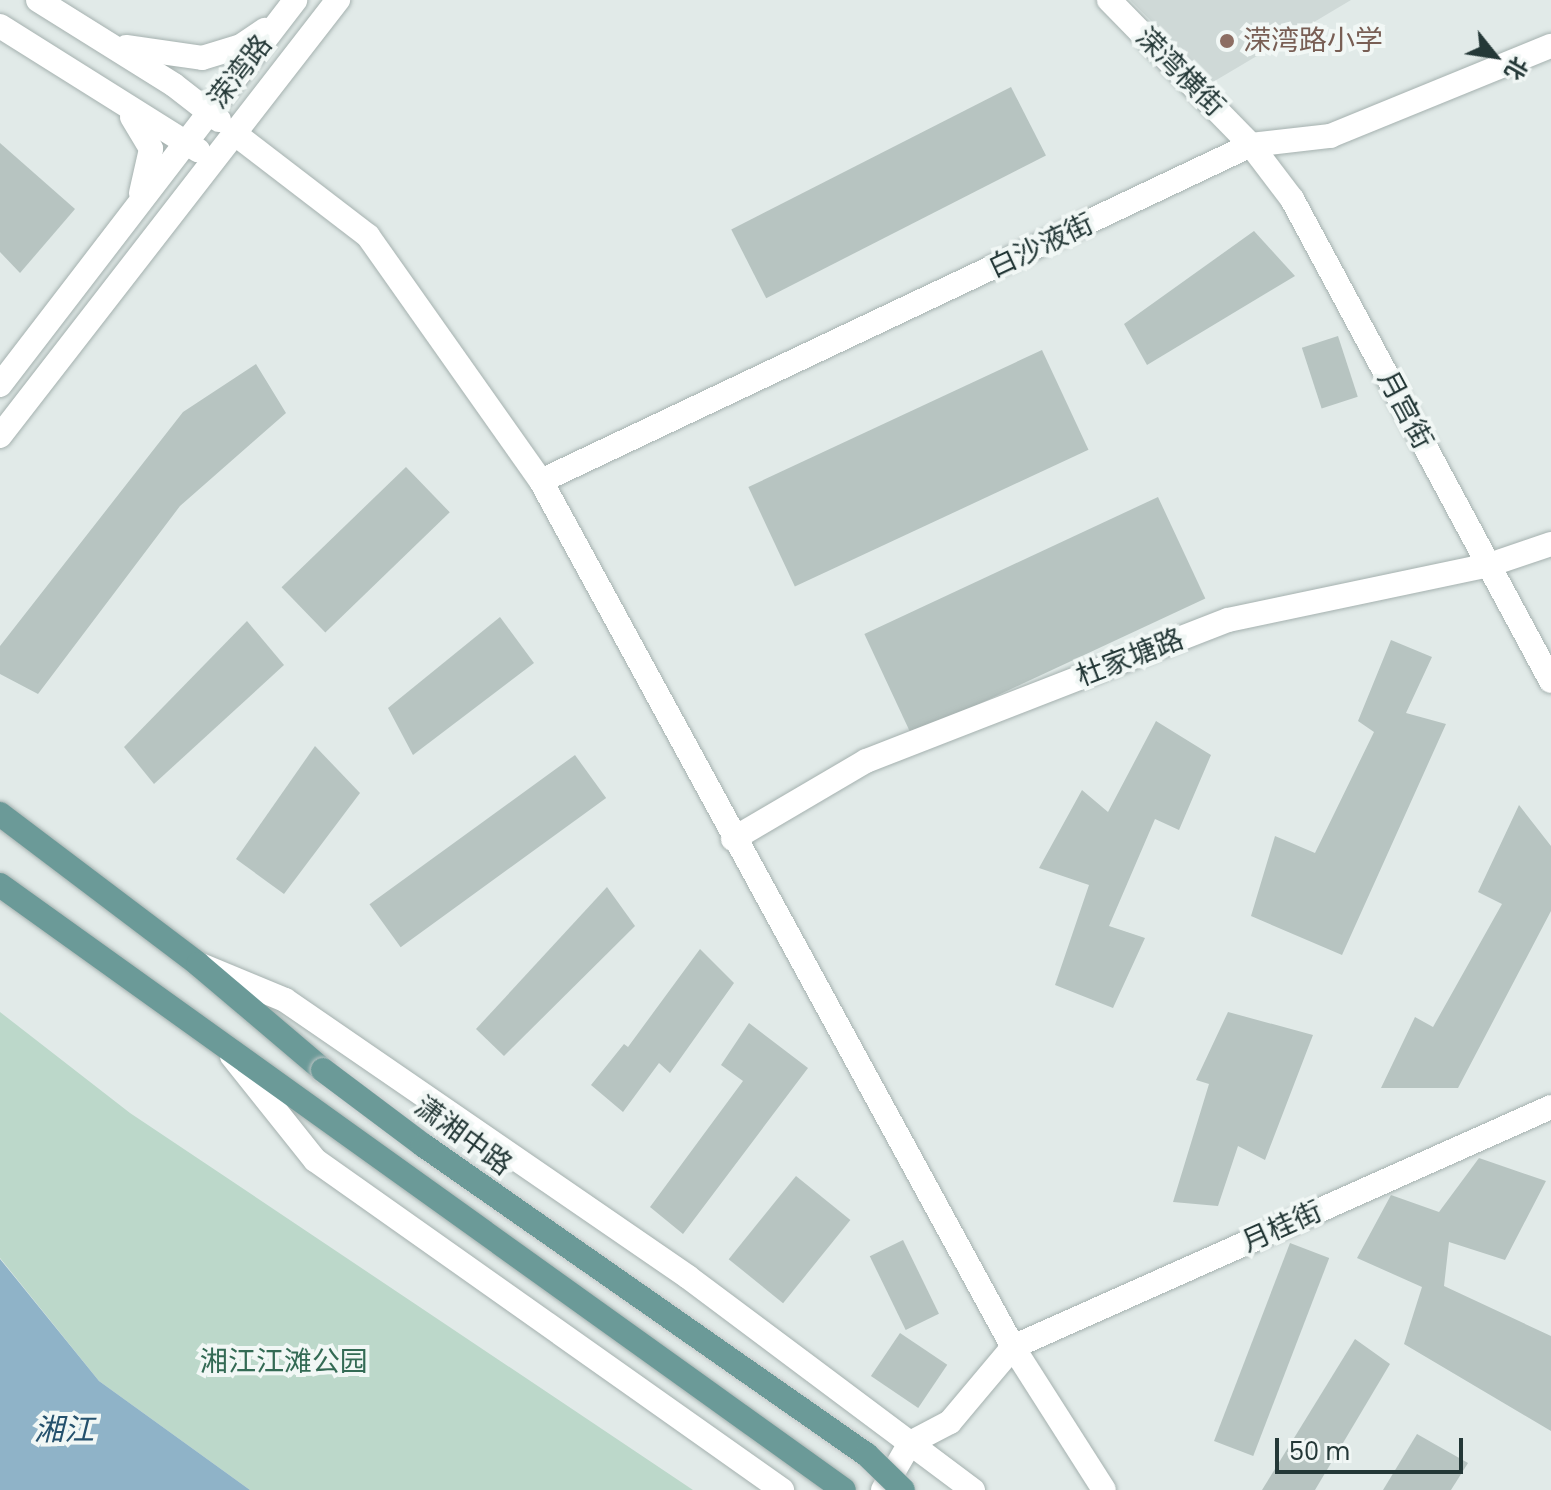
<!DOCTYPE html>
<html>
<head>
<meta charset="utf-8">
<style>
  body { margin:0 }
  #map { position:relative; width:1551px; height:1490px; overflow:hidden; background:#e1eae8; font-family:Poppins,"Noto Sans SC",sans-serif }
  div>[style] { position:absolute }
  .built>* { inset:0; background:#cfd9d7 }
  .green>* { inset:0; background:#bcd8ca }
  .water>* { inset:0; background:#8fb3c8 }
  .building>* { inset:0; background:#b7c4c1; transform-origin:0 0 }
  .roads { filter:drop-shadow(0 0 2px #a5b1af) drop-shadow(0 0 2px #a5b1af) }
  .minor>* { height:24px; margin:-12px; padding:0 12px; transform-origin:12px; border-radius:12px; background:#fff }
  .tertiary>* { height:24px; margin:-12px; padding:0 12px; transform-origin:12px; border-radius:12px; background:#fff }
  .secondary>* { height:24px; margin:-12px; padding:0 12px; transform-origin:12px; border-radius:12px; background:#fff }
  .primary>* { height:24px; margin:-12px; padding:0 12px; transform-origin:12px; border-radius:12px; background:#6b9a98 }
  .bridges { filter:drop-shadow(0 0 2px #c2c7c7) drop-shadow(0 0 2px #c2c7c7) }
  .primary-bridge>* { height:24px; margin:-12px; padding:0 12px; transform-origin:12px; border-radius:12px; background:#6b9a98 }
  .dots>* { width:22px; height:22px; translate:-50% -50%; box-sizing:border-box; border:4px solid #f1f7f5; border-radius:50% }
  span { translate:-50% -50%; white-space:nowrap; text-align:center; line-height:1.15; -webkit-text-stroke:8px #f1f7f5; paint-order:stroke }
  .education-label { font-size:28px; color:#785e54 }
  .left { translate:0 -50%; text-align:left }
  .street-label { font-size:28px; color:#243837 }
  .park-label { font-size:28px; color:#336a54 }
  .water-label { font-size:30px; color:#25516d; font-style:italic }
  .north { position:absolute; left:1455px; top:16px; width:80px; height:80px; -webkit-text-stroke:6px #f1f7f5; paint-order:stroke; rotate:120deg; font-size:22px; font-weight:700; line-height:32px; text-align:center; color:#243837 }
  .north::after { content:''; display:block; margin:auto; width:28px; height:36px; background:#243837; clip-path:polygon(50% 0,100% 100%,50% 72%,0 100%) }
  .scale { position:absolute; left:1275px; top:1438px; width:188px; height:36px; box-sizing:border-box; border:4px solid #243837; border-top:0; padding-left:10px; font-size:24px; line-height:28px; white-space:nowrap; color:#243837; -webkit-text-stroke:6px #f1f7f5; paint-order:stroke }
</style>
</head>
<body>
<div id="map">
  <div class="built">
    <div style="clip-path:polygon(1130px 0,1351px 0,1213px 82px)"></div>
  </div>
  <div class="green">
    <div style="clip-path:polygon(0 1012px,130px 1113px,693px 1490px,250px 1490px,99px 1381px,0 1258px)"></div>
  </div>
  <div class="water">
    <div style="clip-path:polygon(0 1259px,99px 1381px,250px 1490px,0 1490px)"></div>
  </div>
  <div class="building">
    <div style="left:1011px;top:87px;width:77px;height:314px;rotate:63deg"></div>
    <div style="clip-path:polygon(0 143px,75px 209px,20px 273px,0 252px)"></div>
    <div style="clip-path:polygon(1254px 231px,1295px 276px,1147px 365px,1124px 324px)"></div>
    <div style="left:1338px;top:336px;width:64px;height:38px;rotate:72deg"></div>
    <div style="left:1042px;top:350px;width:110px;height:324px;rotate:65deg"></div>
    <div style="clip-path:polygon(256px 364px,286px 413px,180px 506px,38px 694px,0 674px,0 646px,183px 412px)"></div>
    <div style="left:406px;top:467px;width:63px;height:173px;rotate:46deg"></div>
    <div style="left:1158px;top:497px;width:112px;height:324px;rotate:65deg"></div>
    <div style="clip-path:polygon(500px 617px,534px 663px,413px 755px,388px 708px)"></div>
    <div style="clip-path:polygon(247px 621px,284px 665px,154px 784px,124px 747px)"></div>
    <div style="clip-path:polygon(1391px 640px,1432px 657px,1406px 713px,1446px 724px,1342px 955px,1251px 916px,1275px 836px,1315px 853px,1374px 732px,1358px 721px)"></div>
    <div style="clip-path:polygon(1156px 721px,1211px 755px,1179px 830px,1155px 819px,1109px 926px,1145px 938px,1113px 1008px,1055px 985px,1089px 885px,1039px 868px,1082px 790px,1108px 812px)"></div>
    <div style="clip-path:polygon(315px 746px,360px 793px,284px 894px,236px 859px)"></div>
    <div style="left:575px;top:755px;width:53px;height:254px;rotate:54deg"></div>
    <div style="clip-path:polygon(1519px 805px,1551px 846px,1551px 911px,1458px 1088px,1381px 1088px,1415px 1017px,1433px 1027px,1502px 904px,1478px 892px)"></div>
    <div style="clip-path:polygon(607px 887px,635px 926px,504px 1056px,476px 1029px)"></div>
    <div style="clip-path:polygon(700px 949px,734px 983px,670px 1073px,659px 1063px,623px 1112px,591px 1085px,624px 1044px,628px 1047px)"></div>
    <div style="clip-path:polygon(1228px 1012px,1313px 1035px,1265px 1160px,1238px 1146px,1218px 1206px,1173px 1202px,1209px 1084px,1196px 1080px)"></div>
    <div style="clip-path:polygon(749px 1023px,808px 1068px,683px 1234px,650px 1207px,743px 1081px,721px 1065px)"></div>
    <div style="clip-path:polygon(1479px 1158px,1546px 1181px,1505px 1260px,1449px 1242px,1444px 1286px,1551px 1336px,1551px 1431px,1404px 1344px,1422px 1287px,1357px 1258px,1391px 1195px,1439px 1212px)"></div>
    <div style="left:796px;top:1176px;width:70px;height:107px;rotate:39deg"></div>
    <div style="left:903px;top:1240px;width:82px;height:37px;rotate:64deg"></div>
    <div style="left:1290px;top:1243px;width:42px;height:212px;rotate:21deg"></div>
    <div style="left:900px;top:1333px;width:57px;height:52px;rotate:34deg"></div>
    <div style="clip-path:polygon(1355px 1339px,1390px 1364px,1315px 1490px,1262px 1490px)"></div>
    <div style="clip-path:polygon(1417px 1434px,1468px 1463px,1451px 1490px,1383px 1490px)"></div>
  </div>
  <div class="roads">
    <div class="minor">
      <div style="left:1109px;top:0;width:203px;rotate:45.6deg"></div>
      <div style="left:1251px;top:145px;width:68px;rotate:52.8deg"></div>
      <div style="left:1292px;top:199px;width:547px;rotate:61.75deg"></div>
      <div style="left:733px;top:839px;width:154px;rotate:-30.4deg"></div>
      <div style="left:866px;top:761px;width:388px;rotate:-21.3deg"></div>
      <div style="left:1228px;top:620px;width:267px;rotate:-11.9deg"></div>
      <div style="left:1489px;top:565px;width:65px;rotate:-18.7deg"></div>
      <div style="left:1013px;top:1347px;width:589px;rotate:-24.04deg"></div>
    </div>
    <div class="tertiary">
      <div style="left:234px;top:133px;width:169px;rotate:37.5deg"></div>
      <div style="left:368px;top:236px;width:300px;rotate:54.8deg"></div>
      <div style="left:541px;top:481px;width:986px;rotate:61.41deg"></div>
      <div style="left:1013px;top:1347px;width:169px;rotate:57.5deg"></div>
      <div style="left:541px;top:481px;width:785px;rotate:-25.33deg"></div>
      <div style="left:1251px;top:145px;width:80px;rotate:-6.5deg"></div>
      <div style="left:1330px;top:136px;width:239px;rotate:-22.2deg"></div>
      <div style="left:203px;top:966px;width:89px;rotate:22.5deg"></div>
      <div style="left:285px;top:1000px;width:489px;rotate:34.5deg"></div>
      <div style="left:688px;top:1277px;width:356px;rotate:36.8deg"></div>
      <div style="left:232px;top:1056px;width:133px;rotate:51.4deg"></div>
      <div style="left:315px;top:1160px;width:572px;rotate:35.25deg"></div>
      <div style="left:883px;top:1490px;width:54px;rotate:-60.1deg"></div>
      <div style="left:910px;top:1443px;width:45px;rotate:-27.7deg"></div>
      <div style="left:950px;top:1422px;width:98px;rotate:-50deg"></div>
    </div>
    <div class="secondary">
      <div style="left:38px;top:0;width:160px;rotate:32deg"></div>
      <div style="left:174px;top:85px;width:57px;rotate:37.9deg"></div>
      <div style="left:0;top:26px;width:234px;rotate:32.1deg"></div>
      <div style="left:126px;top:47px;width:77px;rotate:8.2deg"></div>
      <div style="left:202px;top:58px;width:41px;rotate:-17.1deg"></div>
      <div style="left:241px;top:46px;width:29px;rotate:-34deg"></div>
      <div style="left:132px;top:117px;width:37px;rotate:59deg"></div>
      <div style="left:151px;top:149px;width:45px;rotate:102.8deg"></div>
      <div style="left:0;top:385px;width:485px;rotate:-52.5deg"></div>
      <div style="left:0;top:436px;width:552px;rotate:-52.22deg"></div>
    </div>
    <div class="primary">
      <div style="left:0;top:814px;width:248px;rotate:37.1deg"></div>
      <div style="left:198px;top:964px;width:164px;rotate:40.3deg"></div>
      <div style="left:0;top:885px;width:1038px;rotate:35.63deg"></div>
    </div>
  </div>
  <div class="bridges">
    <div class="primary-bridge">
      <div style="left:323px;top:1070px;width:125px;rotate:36.9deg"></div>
      <div style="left:423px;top:1145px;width:542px;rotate:34.92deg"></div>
      <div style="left:867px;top:1455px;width:50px;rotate:44.2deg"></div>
    </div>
  </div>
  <div class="dots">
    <div style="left:1227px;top:41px;background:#8d6e63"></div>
  </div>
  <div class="education-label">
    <span class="left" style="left:1243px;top:41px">溁湾路小学</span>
  </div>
  <div class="street-label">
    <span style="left:240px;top:72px;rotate:-52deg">溁湾路</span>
    <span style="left:1180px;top:72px;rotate:45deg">溁湾横街</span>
    <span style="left:1041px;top:246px;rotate:-25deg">白沙液街</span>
    <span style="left:1405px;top:410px;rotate:62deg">月宫街</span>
    <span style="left:1130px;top:658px;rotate:-21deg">杜家塘路</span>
    <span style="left:463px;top:1136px;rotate:36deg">潇湘中路</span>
    <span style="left:1282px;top:1227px;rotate:-24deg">月桂街</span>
  </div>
  <div class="park-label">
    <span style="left:284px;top:1362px">湘江江滩公园</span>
  </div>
  <div class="water-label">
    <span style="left:64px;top:1430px">湘江</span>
  </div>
  <div class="north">北</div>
  <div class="scale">50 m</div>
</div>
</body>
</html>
